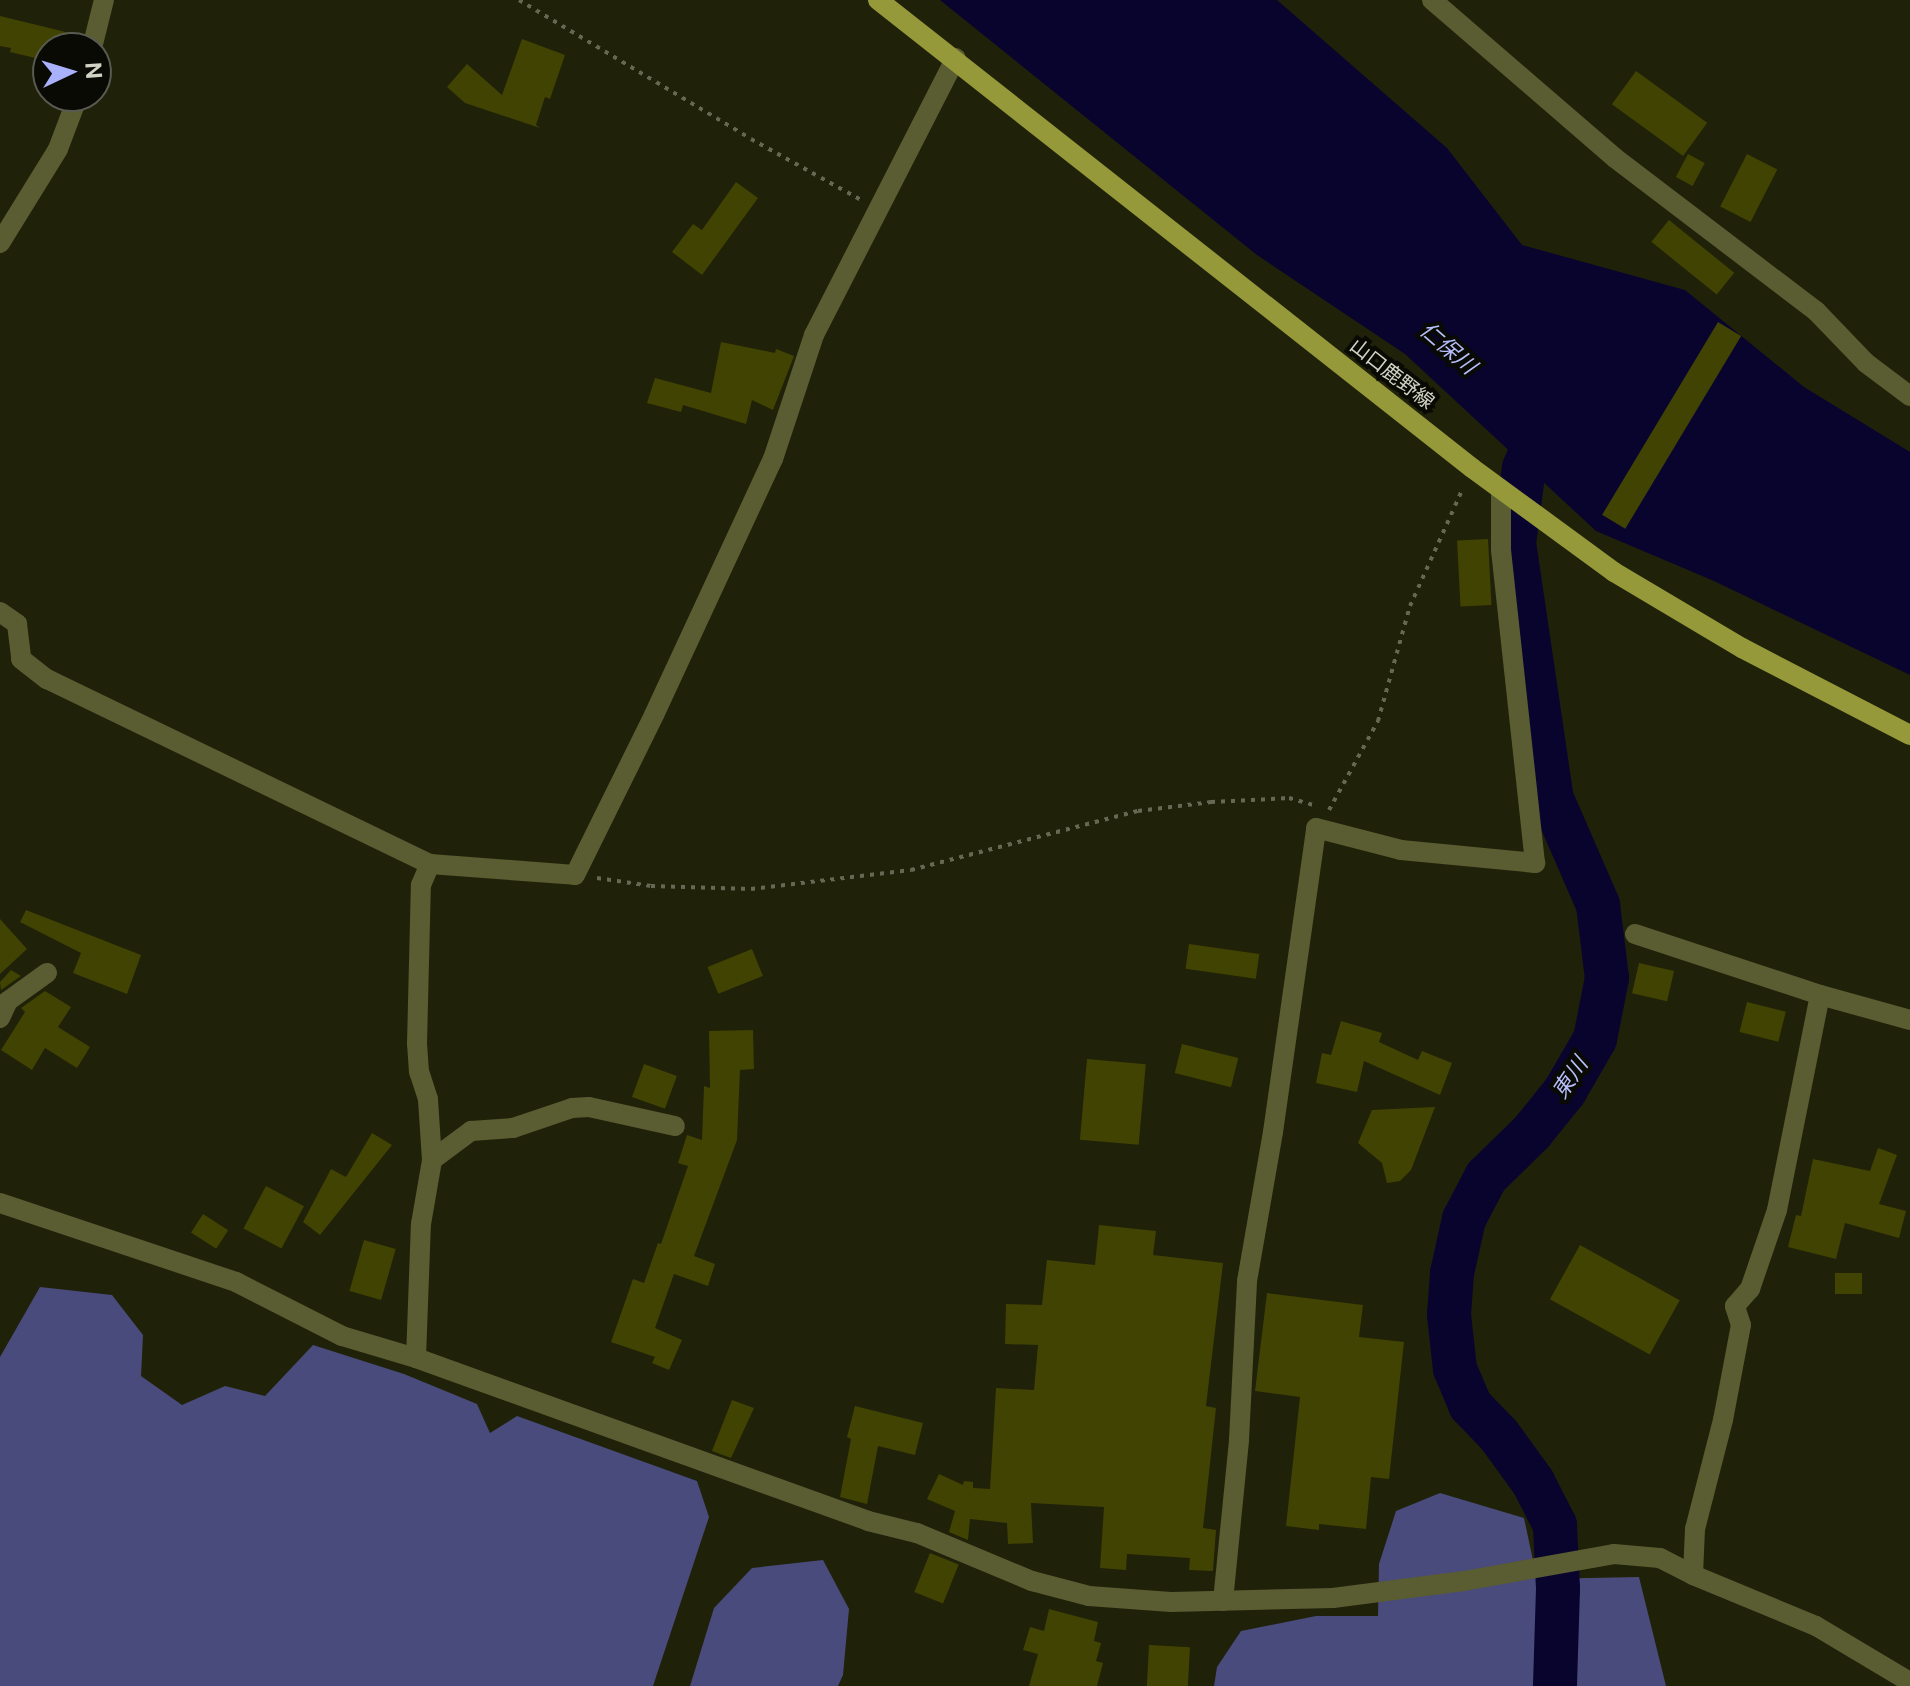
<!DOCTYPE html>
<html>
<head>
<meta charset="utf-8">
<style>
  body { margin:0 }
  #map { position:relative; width:1910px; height:1686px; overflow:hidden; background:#202109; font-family:"Public Sans","Noto Sans JP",sans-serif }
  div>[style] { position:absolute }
  .forest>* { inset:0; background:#484b7b }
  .water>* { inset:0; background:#09042e }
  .river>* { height:44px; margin:-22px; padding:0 22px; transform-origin:22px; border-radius:22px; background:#09042e }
  .building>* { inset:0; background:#414302; transform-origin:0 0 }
  .path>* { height:4px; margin-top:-2px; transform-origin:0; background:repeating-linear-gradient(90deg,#676854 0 4px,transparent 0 10px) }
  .minor>* { height:20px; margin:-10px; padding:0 10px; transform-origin:10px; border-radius:10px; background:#5a5c32 }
  .major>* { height:20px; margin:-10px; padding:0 10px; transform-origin:10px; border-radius:10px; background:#959939 }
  span { translate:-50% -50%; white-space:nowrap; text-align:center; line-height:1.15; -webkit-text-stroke:8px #090a03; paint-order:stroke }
  .street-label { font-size:20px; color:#d2d3c5 }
  .water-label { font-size:22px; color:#b6bdfb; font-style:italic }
  .north { position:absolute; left:32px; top:32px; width:80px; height:80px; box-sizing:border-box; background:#090a03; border:2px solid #595a51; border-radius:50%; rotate:86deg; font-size:22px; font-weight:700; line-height:32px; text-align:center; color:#d2d3c5 }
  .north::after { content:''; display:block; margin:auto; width:28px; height:36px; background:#a9b0fc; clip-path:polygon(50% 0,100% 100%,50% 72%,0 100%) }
</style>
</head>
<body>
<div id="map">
  <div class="forest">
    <div style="clip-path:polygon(40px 1287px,112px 1295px,143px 1335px,141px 1376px,182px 1405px,225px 1386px,265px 1396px,313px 1345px,404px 1374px,477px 1404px,490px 1433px,517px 1416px,697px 1481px,709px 1517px,653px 1686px,0 1686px,0 1357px)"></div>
    <div style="clip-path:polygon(1440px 1493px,1524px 1518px,1537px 1579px,1639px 1577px,1666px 1686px,1214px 1686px,1217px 1667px,1241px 1631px,1316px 1616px,1378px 1616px,1379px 1564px,1396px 1511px)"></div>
    <div style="clip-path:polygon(823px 1560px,849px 1609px,843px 1675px,838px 1686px,690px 1686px,714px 1608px,752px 1568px)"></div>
  </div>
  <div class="water">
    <div style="clip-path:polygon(940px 0,1277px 0,1447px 148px,1522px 245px,1685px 290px,1804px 387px,1910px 452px,1910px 675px,1714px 581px,1596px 531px,1405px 354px,1257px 255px)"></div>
  </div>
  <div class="river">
    <div style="left:1541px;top:428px;width:43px;rotate:113deg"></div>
    <div style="left:1524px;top:468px;width:76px;rotate:97.6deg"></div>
    <div style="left:1514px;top:543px;width:259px;rotate:81.6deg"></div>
    <div style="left:1552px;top:799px;width:116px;rotate:66.5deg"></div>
    <div style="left:1598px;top:905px;width:74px;rotate:83deg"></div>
    <div style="left:1607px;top:978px;width:62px;rotate:101.1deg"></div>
    <div style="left:1595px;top:1039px;width:60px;rotate:120deg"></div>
    <div style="left:1565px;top:1091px;width:53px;rotate:128.8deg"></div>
    <div style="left:1532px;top:1132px;width:64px;rotate:135.6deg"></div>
    <div style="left:1486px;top:1177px;width:47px;rotate:117.6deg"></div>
    <div style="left:1464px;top:1219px;width:55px;rotate:102.5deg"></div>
    <div style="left:1452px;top:1273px;width:42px;rotate:94.1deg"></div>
    <div style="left:1449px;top:1315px;width:54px;rotate:83.7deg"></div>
    <div style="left:1455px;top:1369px;width:39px;rotate:67deg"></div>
    <div style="left:1470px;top:1405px;width:42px;rotate:46deg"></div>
    <div style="left:1499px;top:1435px;width:58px;rotate:54.1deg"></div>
    <div style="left:1533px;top:1482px;width:48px;rotate:62.9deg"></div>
    <div style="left:1555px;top:1525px;width:64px;rotate:87.3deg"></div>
    <div style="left:1558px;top:1589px;width:97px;rotate:91.8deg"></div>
  </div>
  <div class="building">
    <div style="clip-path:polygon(0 16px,82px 36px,79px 48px,48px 48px,48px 61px,10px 52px,11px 48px,0 46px)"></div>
    <div style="clip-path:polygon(522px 39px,565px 55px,550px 99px,545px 97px,536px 125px,540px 128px,465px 103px,447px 87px,467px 64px,502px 95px)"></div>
    <div style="left:1636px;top:71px;width:88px;height:41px;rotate:36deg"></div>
    <div style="left:1688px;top:154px;width:19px;height:26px;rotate:28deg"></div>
    <div style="left:1747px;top:154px;width:34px;height:59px;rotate:27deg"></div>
    <div style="clip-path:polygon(736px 182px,758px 198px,702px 275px,672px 252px,693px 224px,702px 230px)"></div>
    <div style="left:1669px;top:220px;width:84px;height:28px;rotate:39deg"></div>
    <div style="left:1718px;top:322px;width:27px;height:225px;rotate:31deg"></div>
    <div style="clip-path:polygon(721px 342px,775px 353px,776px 349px,794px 356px,773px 410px,752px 400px,746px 424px,683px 405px,681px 412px,647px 403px,655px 378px,711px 393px)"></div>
    <div style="left:1488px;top:539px;width:66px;height:31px;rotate:87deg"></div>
    <div style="clip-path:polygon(26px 910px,141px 955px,127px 994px,73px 973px,81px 953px,20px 922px)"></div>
    <div style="clip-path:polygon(0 919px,27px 949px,0 974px)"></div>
    <div style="left:1189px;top:944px;width:71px;height:25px;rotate:8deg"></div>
    <div style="left:752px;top:949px;width:29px;height:48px;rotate:68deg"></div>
    <div style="left:1639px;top:963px;width:36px;height:31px;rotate:13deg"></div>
    <div style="clip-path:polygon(11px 970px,21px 976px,1px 990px,0 982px)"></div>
    <div style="clip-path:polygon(45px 991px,71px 1007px,58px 1027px,90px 1047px,77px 1068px,45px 1048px,32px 1070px,1px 1050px,25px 1012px,21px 1008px)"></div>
    <div style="left:1747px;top:1002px;width:40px;height:31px;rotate:14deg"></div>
    <div style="clip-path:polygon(1341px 1021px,1382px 1033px,1379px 1042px,1418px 1060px,1422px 1051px,1452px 1063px,1440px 1095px,1364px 1061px,1357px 1092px,1316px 1083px,1322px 1053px,1331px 1055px)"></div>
    <div style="clip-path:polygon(753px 1030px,754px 1069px,740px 1070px,737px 1140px,694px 1256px,715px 1264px,708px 1286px,674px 1274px,655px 1328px,682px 1340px,669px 1370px,652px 1363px,655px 1357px,611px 1342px,633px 1279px,644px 1283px,658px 1243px,661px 1244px,688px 1166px,678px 1163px,687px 1135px,702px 1140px,704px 1086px,710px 1088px,709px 1031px)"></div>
    <div style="left:1182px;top:1044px;width:58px;height:30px;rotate:14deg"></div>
    <div style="left:1087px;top:1059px;width:59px;height:81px;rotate:5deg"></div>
    <div style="left:644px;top:1064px;width:35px;height:35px;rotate:20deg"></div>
    <div style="clip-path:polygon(1435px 1107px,1411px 1170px,1400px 1181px,1387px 1183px,1382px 1163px,1358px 1143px,1372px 1110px)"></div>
    <div style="clip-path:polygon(372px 1133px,392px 1145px,320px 1235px,303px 1222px,331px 1169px,346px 1177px)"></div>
    <div style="clip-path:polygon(1878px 1148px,1897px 1155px,1879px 1204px,1906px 1211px,1899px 1238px,1845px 1223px,1836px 1259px,1788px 1247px,1796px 1215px,1801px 1216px,1813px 1159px,1870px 1171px)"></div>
    <div style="left:266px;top:1186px;width:43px;height:48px;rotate:28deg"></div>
    <div style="left:203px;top:1214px;width:30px;height:22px;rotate:33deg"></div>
    <div style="clip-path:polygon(1099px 1225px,1156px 1231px,1153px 1255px,1223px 1263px,1206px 1406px,1216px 1408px,1203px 1528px,1216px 1530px,1213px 1571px,1189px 1570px,1190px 1558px,1127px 1554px,1126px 1570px,1100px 1568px,1104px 1507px,1031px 1503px,1033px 1543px,1008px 1544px,1007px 1523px,970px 1519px,968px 1540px,949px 1532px,955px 1511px,927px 1499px,939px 1474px,963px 1485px,964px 1481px,973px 1482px,973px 1488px,990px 1489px,996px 1388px,1034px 1390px,1038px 1345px,1005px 1344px,1006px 1304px,1042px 1305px,1047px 1260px,1095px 1265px)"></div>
    <div style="left:364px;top:1240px;width:33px;height:53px;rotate:16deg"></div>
    <div style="left:1580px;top:1245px;width:114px;height:62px;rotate:29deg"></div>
    <div style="left:1835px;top:1273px;width:27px;height:21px"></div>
    <div style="clip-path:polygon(1267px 1293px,1363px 1305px,1359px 1337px,1404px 1342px,1389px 1479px,1371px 1477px,1366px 1529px,1319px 1524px,1319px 1530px,1286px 1526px,1300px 1397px,1255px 1391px)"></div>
    <div style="clip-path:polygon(732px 1400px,754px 1408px,731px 1458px,712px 1451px)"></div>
    <div style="clip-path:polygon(855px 1406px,923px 1423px,915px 1455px,878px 1446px,867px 1504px,840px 1497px,851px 1439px,847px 1437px)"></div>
    <div style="left:930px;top:1553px;width:31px;height:42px;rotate:22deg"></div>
    <div style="clip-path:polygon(1049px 1609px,1098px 1622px,1094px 1641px,1101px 1643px,1096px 1661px,1103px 1663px,1097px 1686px,1029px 1686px,1038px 1654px,1023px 1650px,1030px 1627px,1044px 1631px)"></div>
    <div style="left:1149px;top:1645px;width:41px;height:41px;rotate:3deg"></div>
  </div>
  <div class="path">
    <div style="left:519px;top:0;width:270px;rotate:30.9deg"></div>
    <div style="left:751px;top:139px;width:126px;rotate:29deg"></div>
    <div style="left:1329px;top:810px;width:102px;rotate:-61.2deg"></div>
    <div style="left:1378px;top:721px;width:119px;rotate:-74.5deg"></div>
    <div style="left:1410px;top:606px;width:129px;rotate:-65.8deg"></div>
    <div style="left:597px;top:878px;width:55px;rotate:8.4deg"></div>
    <div style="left:651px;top:886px;width:100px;rotate:1.7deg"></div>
    <div style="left:751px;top:889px;width:161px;rotate:-6.8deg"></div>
    <div style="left:911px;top:870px;width:235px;rotate:-14.6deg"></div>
    <div style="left:1138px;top:811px;width:74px;rotate:-7deg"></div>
    <div style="left:1211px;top:802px;width:78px;rotate:-2.9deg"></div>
    <div style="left:1289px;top:798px;width:25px;rotate:16deg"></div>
  </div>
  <div class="minor">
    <div style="left:1432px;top:0;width:242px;rotate:40.8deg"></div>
    <div style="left:1615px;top:158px;width:253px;rotate:37.3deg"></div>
    <div style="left:1816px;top:311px;width:72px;rotate:46.1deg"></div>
    <div style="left:1866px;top:363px;width:55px;rotate:36.9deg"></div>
    <div style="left:92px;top:48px;width:49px;rotate:-76deg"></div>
    <div style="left:0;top:243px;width:110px;rotate:-58.3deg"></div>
    <div style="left:58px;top:149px;width:57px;rotate:-69.3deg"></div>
    <div style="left:0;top:612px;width:21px;rotate:35deg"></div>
    <div style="left:17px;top:624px;width:35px;rotate:83deg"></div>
    <div style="left:21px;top:659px;width:33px;rotate:38deg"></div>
    <div style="left:47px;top:679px;width:425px;rotate:25.8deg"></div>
    <div style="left:430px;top:864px;width:145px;rotate:4.3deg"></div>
    <div style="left:575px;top:875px;width:178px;rotate:-63.7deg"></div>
    <div style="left:654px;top:715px;width:282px;rotate:-65.1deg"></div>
    <div style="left:773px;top:459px;width:131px;rotate:-71.7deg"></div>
    <div style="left:814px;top:335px;width:311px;rotate:-62.9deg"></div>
    <div style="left:1635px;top:934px;width:195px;rotate:18.2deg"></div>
    <div style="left:1820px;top:995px;width:93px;rotate:15.5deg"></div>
    <div style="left:0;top:1018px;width:19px;rotate:-65deg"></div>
    <div style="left:8px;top:1001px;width:48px;rotate:-35.7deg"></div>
    <div style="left:432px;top:1160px;width:49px;rotate:-36.6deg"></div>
    <div style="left:471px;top:1131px;width:42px;rotate:-4.1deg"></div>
    <div style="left:513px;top:1128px;width:62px;rotate:-18.7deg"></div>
    <div style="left:572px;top:1108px;width:17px;rotate:-3deg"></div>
    <div style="left:589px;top:1107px;width:88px;rotate:12.5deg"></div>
    <div style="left:0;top:1203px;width:249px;rotate:18.5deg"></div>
    <div style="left:236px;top:1282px;width:119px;rotate:27deg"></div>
    <div style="left:342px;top:1336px;width:77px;rotate:16.6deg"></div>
    <div style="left:416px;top:1358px;width:480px;rotate:19.8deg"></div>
    <div style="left:868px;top:1521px;width:50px;rotate:13.8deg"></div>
    <div style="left:917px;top:1533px;width:125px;rotate:22.7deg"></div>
    <div style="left:1032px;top:1581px;width:59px;rotate:14.7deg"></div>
    <div style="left:1089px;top:1596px;width:82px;rotate:4.2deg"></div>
    <div style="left:1171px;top:1602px;width:162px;rotate:-1.4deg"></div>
    <div style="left:1333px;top:1598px;width:132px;rotate:-7.4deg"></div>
    <div style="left:1464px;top:1581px;width:152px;rotate:-10.2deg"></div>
    <div style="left:1614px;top:1554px;width:46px;rotate:5deg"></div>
    <div style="left:1660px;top:1558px;width:37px;rotate:27deg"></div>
    <div style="left:1693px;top:1575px;width:133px;rotate:22.5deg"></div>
    <div style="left:1816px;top:1626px;width:109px;rotate:30.8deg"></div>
    <div style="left:416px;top:1358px;width:134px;rotate:-87.9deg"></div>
    <div style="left:421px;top:1224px;width:65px;rotate:-80.2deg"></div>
    <div style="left:432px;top:1160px;width:61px;rotate:-93.8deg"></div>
    <div style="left:428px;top:1099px;width:28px;rotate:-108deg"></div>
    <div style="left:419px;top:1072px;width:28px;rotate:-94deg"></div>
    <div style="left:417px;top:1044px;width:159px;rotate:-88.6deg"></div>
    <div style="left:421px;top:885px;width:23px;rotate:-67deg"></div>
    <div style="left:1693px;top:1575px;width:46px;rotate:-87.5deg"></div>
    <div style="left:1695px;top:1529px;width:113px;rotate:-75.6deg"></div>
    <div style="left:1723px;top:1420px;width:97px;rotate:-79.3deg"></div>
    <div style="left:1741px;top:1325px;width:20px;rotate:-108deg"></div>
    <div style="left:1735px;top:1306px;width:23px;rotate:-49deg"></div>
    <div style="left:1750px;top:1289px;width:83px;rotate:-71.1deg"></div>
    <div style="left:1777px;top:1210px;width:219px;rotate:-78.7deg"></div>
    <div style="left:1223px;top:1601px;width:162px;rotate:-84.3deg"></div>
    <div style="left:1239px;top:1440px;width:159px;rotate:-87.1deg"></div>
    <div style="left:1247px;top:1281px;width:151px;rotate:-80.1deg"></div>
    <div style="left:1273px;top:1132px;width:307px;rotate:-81.9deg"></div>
    <div style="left:1316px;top:828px;width:88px;rotate:14.5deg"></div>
    <div style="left:1401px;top:850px;width:135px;rotate:5.5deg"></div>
    <div style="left:1535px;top:863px;width:315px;rotate:-96.2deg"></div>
    <div style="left:1501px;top:550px;width:60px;rotate:-90deg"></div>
  </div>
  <div class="major">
    <div style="left:878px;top:0;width:756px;rotate:38.23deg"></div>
    <div style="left:1472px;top:468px;width:176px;rotate:36.2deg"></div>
    <div style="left:1614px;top:572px;width:149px;rotate:30.7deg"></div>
    <div style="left:1742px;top:648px;width:189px;rotate:27.4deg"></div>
  </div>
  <div class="street-label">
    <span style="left:1392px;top:374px;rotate:38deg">山口鹿野線</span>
  </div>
  <div class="water-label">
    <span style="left:1448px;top:348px;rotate:41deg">仁保川</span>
    <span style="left:1570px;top:1078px;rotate:-56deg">東川</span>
  </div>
  <div class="north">N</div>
</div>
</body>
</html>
